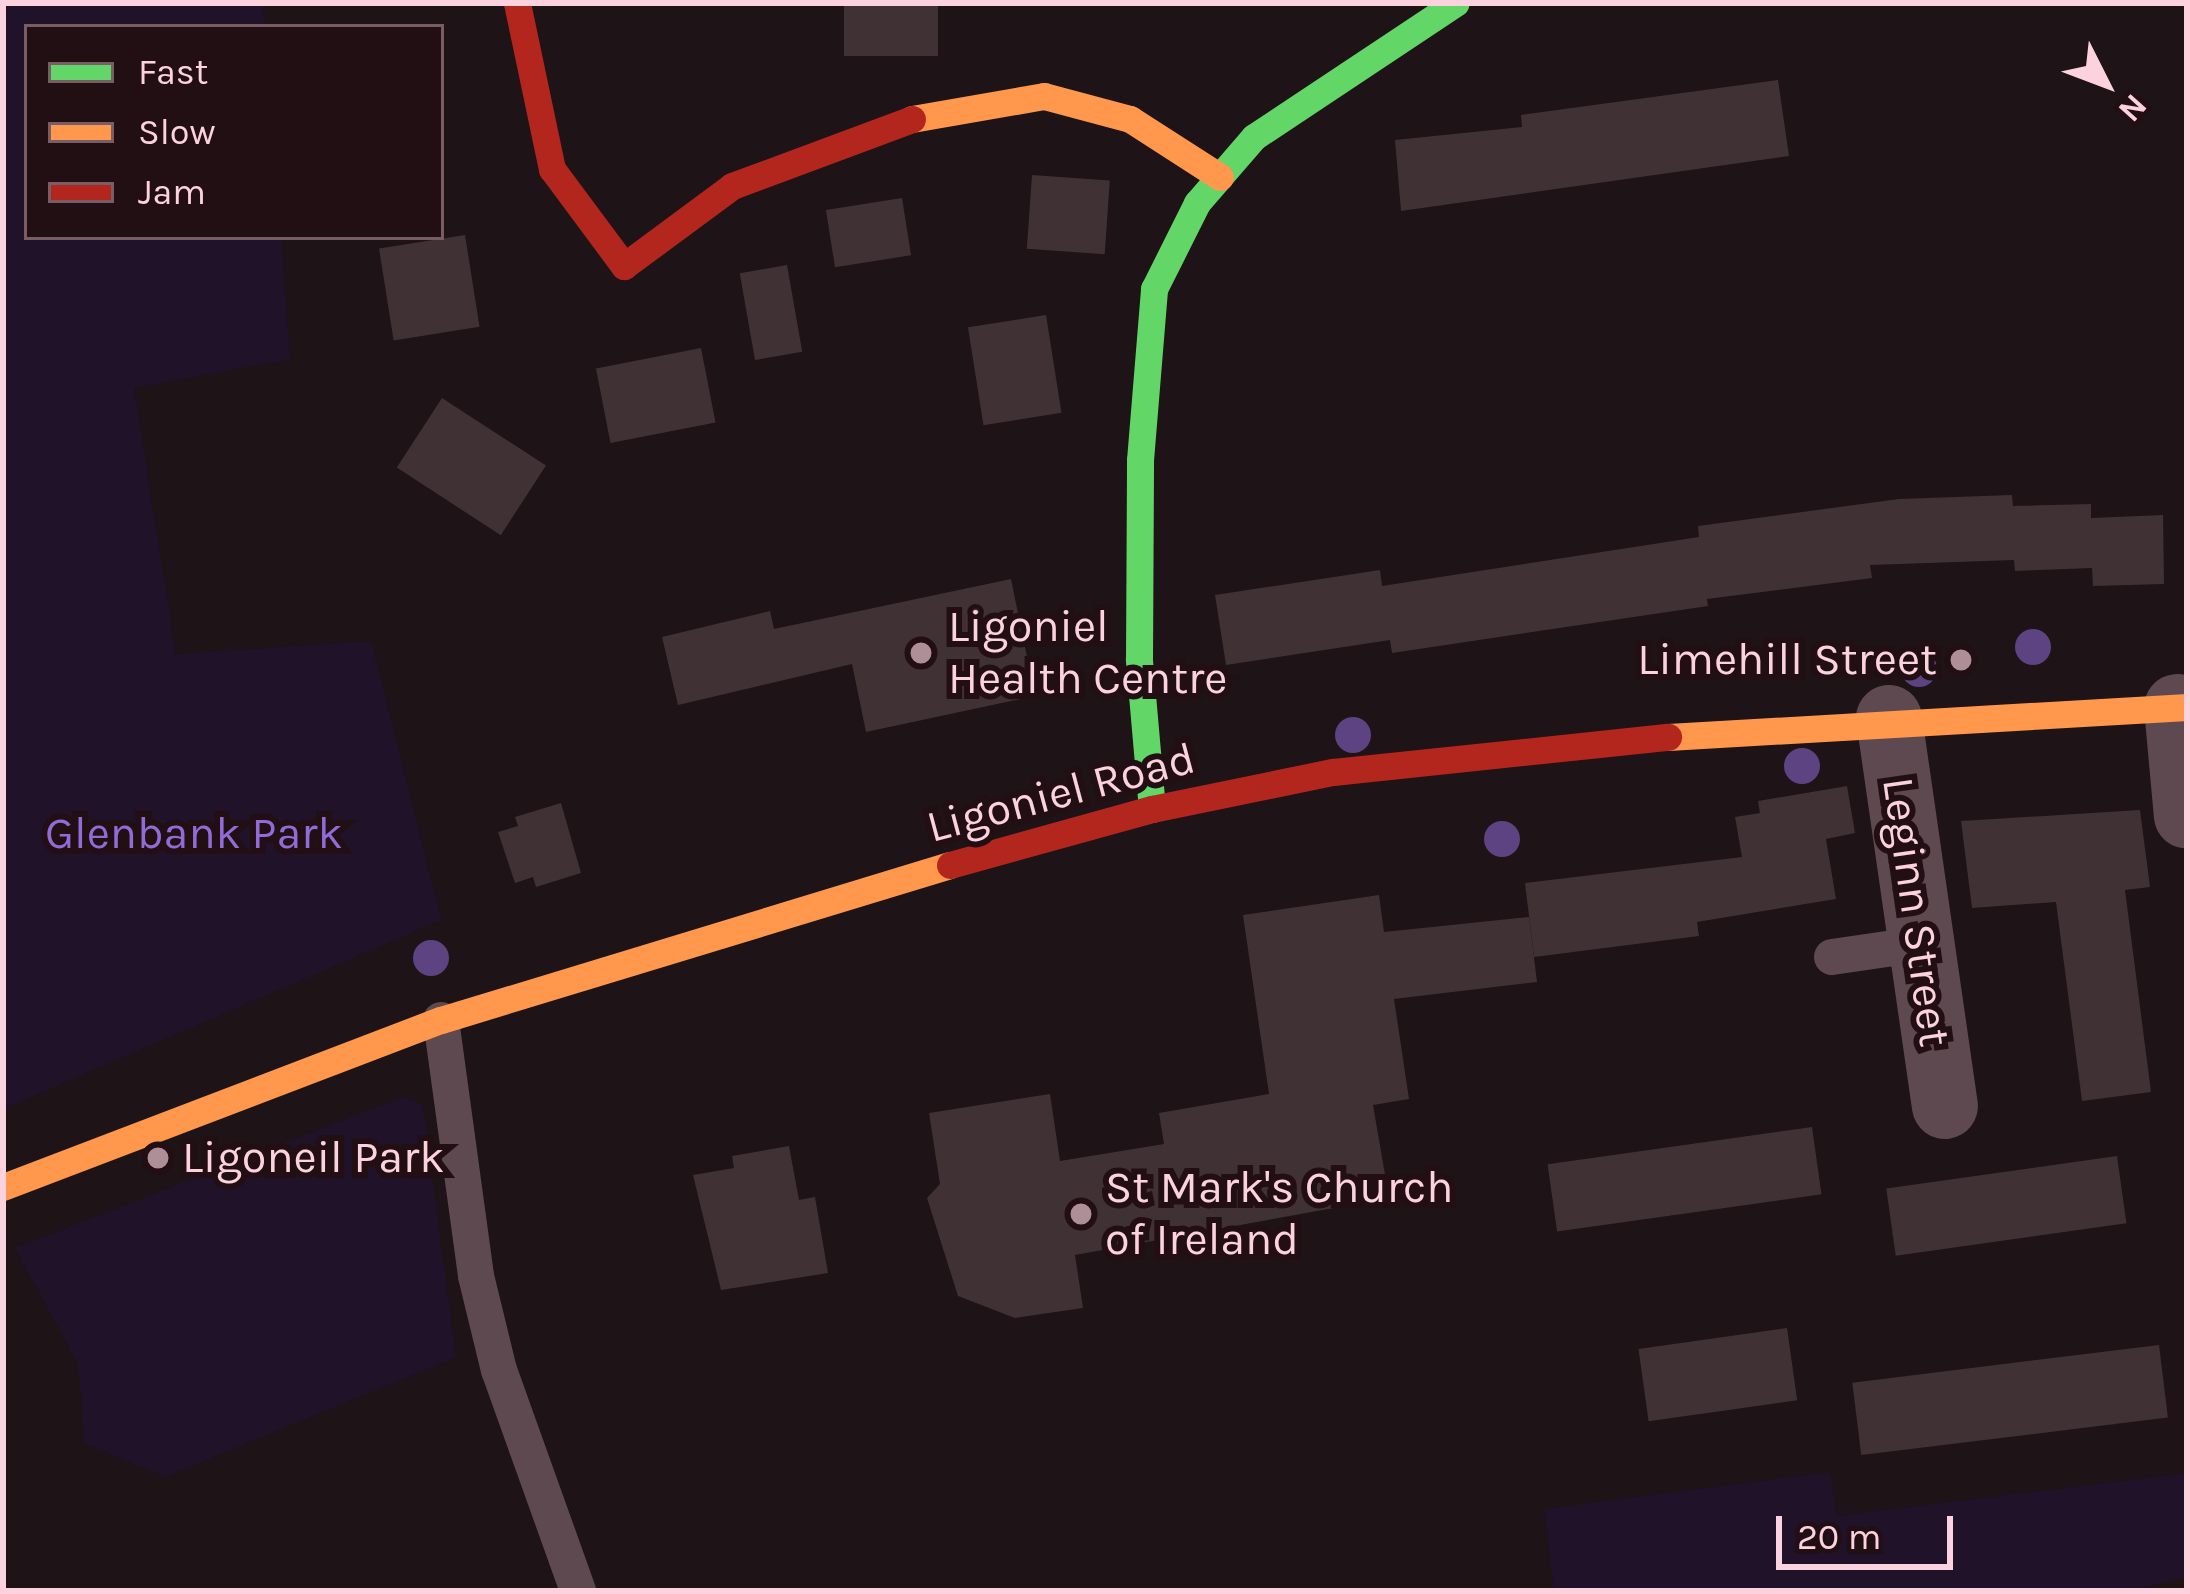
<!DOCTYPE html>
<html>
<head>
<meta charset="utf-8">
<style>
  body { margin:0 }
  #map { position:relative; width:2190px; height:1594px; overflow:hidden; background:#1e1316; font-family:Karla,sans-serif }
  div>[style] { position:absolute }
  .green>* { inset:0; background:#201228 }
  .building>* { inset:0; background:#403135; transform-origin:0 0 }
  .lane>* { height:36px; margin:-18px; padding:0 18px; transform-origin:18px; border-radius:18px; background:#5e4951 }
  .street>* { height:66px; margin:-33px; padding:0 33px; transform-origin:33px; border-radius:33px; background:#5e4951 }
  .fast>* { height:27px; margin:-13.5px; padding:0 13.5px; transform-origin:13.5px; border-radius:13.5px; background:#63d668 }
  .slow>* { height:27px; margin:-13.5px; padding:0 13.5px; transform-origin:13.5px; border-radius:13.5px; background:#ff974d }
  .jam>* { height:27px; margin:-13.5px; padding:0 13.5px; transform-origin:13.5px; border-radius:13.5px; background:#b3261e }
  .trees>* { width:36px; height:36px; margin:-18px; border-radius:50%; background:#5d4381 }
  .dots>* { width:33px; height:33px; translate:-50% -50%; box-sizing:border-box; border:6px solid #220f13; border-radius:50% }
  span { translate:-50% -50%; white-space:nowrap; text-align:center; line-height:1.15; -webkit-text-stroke:12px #220f13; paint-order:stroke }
  .poi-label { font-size:45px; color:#fcd2de }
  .left { translate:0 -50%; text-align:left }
  .right { translate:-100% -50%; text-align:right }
  .street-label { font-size:45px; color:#fcd2de }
  .park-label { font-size:45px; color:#916bd9 }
  .frame { position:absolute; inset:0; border:6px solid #fcd2de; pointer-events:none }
  .legend { position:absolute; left:24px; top:24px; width:420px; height:216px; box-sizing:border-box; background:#220f13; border:3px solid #795d64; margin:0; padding:15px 21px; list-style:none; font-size:36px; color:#fcd2de }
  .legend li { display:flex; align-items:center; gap:24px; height:60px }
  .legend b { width:60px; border:3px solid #795d64 }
  .north { position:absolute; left:2046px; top:24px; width:120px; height:120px; -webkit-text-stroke:9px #220f13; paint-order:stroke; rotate:132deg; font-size:33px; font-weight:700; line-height:48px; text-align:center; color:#fcd2de }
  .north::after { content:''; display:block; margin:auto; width:42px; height:54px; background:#fcd2de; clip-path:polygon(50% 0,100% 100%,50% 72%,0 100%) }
  .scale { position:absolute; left:1776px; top:1516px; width:177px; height:54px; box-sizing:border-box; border:6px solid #fcd2de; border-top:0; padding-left:15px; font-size:36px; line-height:42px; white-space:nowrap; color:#fcd2de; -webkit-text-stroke:9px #220f13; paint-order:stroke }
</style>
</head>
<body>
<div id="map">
  <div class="green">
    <div style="clip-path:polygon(3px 3px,263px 3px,265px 27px,27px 27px,27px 237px,281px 237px,290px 359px,134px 388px,176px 654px,371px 641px,441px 920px,3px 1109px)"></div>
    <div style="clip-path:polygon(403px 1097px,423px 1105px,456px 1357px,165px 1477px,84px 1443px,78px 1364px,15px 1248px)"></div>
    <div style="clip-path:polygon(1830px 1472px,1837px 1516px,2187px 1473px,2187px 1577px,2125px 1591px,1554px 1591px,1544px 1509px)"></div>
  </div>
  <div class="building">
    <div style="left:844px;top:3px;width:94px;height:53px"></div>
    <div style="clip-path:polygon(1778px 80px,1789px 156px,1401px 211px,1395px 140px,1522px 127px,1521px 115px)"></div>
    <div style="left:1032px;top:175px;width:78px;height:74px;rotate:4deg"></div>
    <div style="left:902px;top:198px;width:58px;height:77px;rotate:81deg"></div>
    <div style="left:465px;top:235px;width:93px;height:87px;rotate:81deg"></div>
    <div style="left:787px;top:265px;width:88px;height:48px;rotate:80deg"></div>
    <div style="left:1046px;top:315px;width:99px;height:79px;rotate:81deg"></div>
    <div style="left:701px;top:348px;width:76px;height:107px;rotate:79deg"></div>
    <div style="left:442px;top:398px;width:124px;height:83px;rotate:33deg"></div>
    <div style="clip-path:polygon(2012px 495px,2013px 506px,2091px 504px,2091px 518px,2163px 515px,2164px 584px,2093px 586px,2092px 568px,2015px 571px,2014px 560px,1870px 565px,1872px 578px,1707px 599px,1708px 606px,1392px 653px,1390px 640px,1226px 665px,1215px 595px,1380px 570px,1382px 586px,1699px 537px,1698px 526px,1899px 499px)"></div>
    <div style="clip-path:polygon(1011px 579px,1035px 696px,866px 732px,852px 664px,678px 705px,662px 637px,770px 611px,774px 629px)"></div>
    <div style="clip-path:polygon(1847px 786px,1855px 833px,1826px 839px,1836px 899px,1697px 922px,1699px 936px,1534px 957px,1525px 883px,1742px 857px,1735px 817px,1760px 813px,1758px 801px)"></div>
    <div style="clip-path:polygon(561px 803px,581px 873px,536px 887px,533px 877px,515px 883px,498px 832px,518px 826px,515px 817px)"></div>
    <div style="clip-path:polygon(2140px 810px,2150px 887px,2125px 890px,2151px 1092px,2082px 1101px,2056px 902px,1972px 908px,1961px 821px)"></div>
    <div style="clip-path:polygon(1379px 895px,1384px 932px,1529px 917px,1537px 982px,1394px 999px,1409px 1099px,1373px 1105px,1389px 1198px,1075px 1255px,1083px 1308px,1015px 1318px,958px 1296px,927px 1198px,940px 1184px,929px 1113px,1050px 1094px,1060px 1161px,1164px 1144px,1159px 1113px,1269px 1094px,1243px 915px)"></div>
    <div style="left:1812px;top:1127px;width:68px;height:267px;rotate:82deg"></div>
    <div style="clip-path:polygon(789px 1146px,799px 1200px,815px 1197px,828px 1273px,721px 1290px,693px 1175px,734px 1168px,732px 1156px)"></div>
    <div style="left:2117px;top:1156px;width:68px;height:233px;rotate:82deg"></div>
    <div style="left:1787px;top:1328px;width:73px;height:150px;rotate:82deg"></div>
    <div style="left:2159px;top:1345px;width:73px;height:309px;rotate:83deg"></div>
  </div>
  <div class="lane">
    <div style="left:1832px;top:957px;width:90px;rotate:-8.3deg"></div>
    <div style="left:441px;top:1020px;width:258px;rotate:82.2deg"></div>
    <div style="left:476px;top:1276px;width:97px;rotate:76.3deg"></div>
    <div style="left:499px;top:1370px;width:235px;rotate:70.3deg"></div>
  </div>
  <div class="street">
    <div style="left:2177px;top:707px;width:109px;rotate:84.8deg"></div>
    <div style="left:1889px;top:718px;width:392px;rotate:81.8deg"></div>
  </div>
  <div class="fast">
    <div style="left:1152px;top:809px;width:151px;rotate:-95deg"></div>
    <div style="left:1139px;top:659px;width:199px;rotate:-89.7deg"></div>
    <div style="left:1140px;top:460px;width:172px;rotate:-85.3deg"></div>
    <div style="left:1154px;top:289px;width:96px;rotate:-63.4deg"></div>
    <div style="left:1197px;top:203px;width:87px;rotate:-49.2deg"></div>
    <div style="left:1254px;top:137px;width:242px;rotate:-33.6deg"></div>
  </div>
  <div class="slow">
    <div style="left:912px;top:119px;width:134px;rotate:-9.9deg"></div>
    <div style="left:1044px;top:96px;width:89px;rotate:15deg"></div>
    <div style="left:1130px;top:119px;width:107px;rotate:32.8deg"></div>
    <div style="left:1668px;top:737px;width:520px;rotate:-3.31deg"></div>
    <div style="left:3px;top:1187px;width:469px;rotate:-20.9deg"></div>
    <div style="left:441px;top:1020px;width:532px;rotate:-16.94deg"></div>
  </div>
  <div class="jam">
    <div style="left:517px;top:3px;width:170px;rotate:78.1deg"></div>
    <div style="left:552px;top:169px;width:121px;rotate:53.4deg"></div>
    <div style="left:624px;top:266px;width:134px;rotate:-36.5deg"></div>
    <div style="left:732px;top:186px;width:192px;rotate:-20.4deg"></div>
    <div style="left:950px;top:865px;width:210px;rotate:-15.5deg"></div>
    <div style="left:1152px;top:809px;width:185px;rotate:-11.6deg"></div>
    <div style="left:1333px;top:772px;width:337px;rotate:-6deg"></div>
  </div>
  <div class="trees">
    <div style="left:2033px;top:647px"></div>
    <div style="left:1919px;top:669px"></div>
    <div style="left:1353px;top:735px"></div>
    <div style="left:1802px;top:766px"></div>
    <div style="left:1502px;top:839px"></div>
    <div style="left:431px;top:958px"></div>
  </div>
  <div class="dots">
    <div style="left:921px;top:653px;background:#ae8f98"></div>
    <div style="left:1961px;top:660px;background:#ae8f98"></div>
    <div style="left:158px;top:1158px;background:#ae8f98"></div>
    <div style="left:1081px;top:1214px;background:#ae8f98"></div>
  </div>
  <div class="poi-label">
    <span class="left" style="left:948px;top:653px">Ligoniel<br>Health Centre</span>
    <span class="right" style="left:1937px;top:660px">Limehill Street</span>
    <span class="left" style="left:182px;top:1158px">Ligoneil Park</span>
    <span class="left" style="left:1105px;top:1214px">St Mark's Church<br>of Ireland</span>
  </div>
  <div class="street-label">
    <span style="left:1061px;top:793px;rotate:-15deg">Ligoniel Road</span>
    <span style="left:1916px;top:912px;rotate:82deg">Leginn Street</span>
  </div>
  <div class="park-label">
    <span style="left:194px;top:834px">Glenbank Park</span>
  </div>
  <div class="frame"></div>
  <ul class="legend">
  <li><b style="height:15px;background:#63d668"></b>Fast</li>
  <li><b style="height:15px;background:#ff974d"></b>Slow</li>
  <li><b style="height:15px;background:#b3261e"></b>Jam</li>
  </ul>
  <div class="north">N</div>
  <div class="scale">20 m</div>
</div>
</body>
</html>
